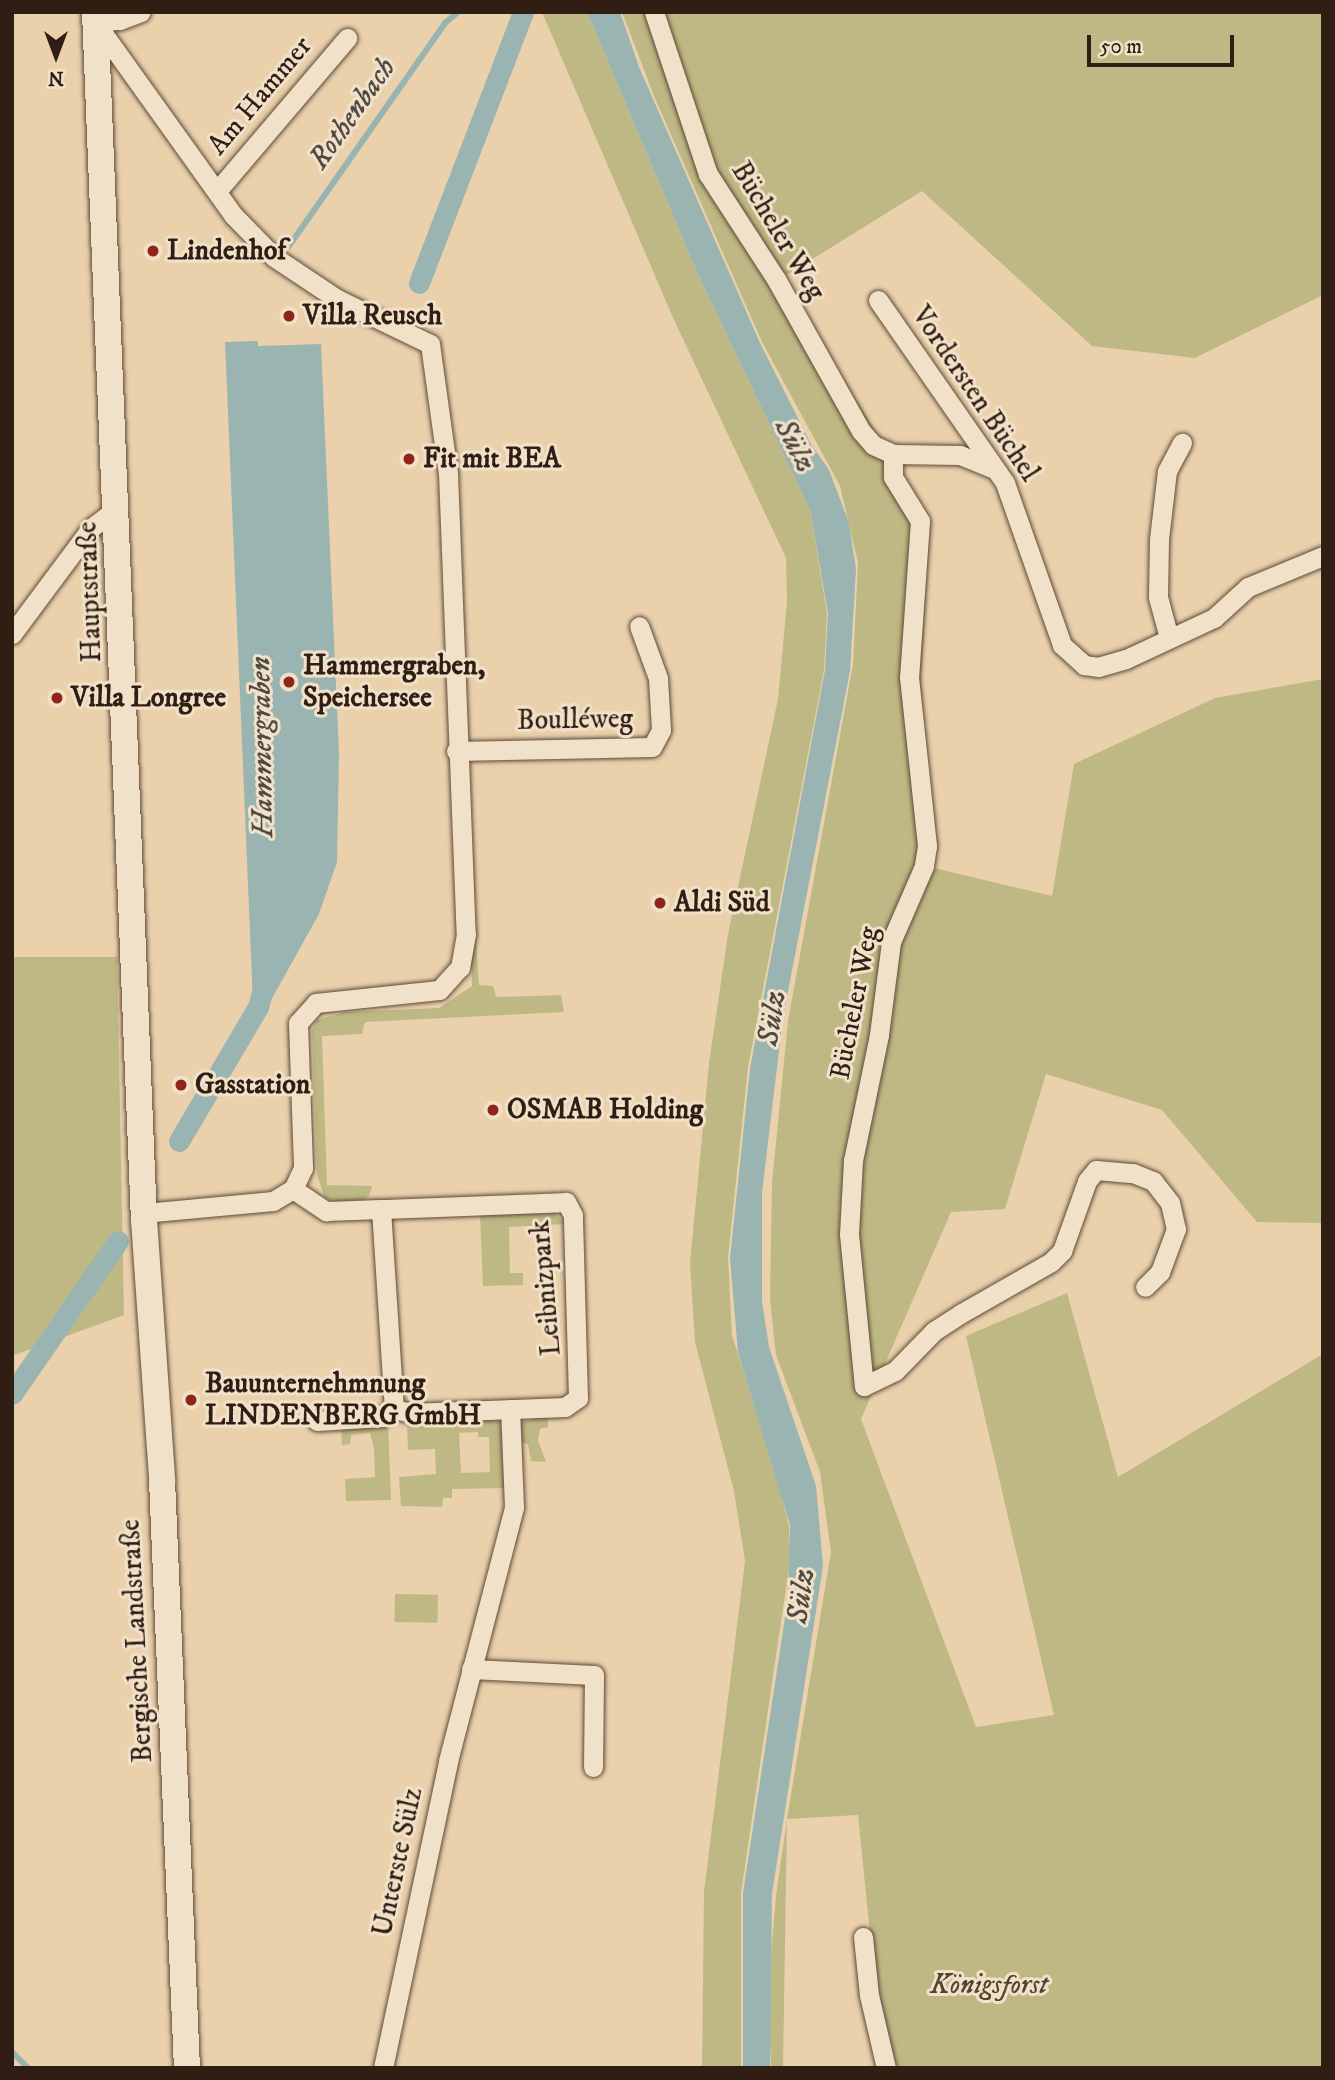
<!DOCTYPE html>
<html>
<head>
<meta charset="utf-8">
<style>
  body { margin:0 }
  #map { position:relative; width:1335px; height:2080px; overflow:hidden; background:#ead1ac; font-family:"IM FELL DW Pica",serif }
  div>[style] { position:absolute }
  .green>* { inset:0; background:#beb984; transform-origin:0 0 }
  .water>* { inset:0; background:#9ab5b1 }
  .stream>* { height:6px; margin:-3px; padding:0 3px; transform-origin:3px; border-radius:3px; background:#9ab5b1 }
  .canal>* { height:21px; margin:-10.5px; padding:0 10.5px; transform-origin:10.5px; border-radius:10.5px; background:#9ab5b1 }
  .roads { filter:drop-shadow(0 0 2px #5e4a39) drop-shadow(0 0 2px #5e4a39) }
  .minor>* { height:19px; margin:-9.5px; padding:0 9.5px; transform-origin:9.5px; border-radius:9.5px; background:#f1e1c9 }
  .secondary>* { height:26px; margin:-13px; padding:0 13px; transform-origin:13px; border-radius:13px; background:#f1e1c9 }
  .dots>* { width:19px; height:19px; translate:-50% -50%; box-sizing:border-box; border:4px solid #f1e1c9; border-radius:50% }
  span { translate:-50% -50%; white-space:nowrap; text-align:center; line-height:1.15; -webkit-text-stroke:6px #f1e1c9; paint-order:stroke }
  .street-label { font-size:28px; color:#301d13 }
  .poi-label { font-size:28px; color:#301d13; font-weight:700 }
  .left { translate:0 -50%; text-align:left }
  .park-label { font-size:28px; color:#54442f; font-style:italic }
  .water-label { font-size:30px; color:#504b42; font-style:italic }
  .frame { position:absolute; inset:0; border:14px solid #301d13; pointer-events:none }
  .north { position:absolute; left:21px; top:21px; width:70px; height:70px; -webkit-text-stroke:5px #f1e1c9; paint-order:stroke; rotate:180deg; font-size:19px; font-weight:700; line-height:28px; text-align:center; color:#301d13 }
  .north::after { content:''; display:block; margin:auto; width:24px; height:32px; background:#301d13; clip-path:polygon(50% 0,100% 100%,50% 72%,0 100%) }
  .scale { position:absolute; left:1087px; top:35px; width:147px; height:32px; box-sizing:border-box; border:4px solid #301d13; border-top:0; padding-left:9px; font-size:21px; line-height:24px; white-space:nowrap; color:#301d13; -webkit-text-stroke:5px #f1e1c9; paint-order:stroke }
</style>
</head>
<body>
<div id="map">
  <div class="green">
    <div style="clip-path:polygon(542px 12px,587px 12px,696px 270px,810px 510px,827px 613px,824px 670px,748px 1067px,728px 1257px,732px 1335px,779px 1486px,789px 1526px,790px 1561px,741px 1893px,741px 2068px,702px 2068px,704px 1892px,745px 1561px,734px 1491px,695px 1342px,690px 1263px,709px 1063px,728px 934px,778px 699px,787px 602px,786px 558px,674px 320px)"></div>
    <div style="clip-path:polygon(622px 12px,1323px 12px,1323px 295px,1195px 358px,1092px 346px,922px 191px,782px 278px,930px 520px,921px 686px,934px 868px,1052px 896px,1074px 764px,1215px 698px,1323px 679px,1323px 1223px,1257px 1222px,1162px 1110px,1046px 1074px,1005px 1209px,951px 1212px,861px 1419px,976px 1727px,1054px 1715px,966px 1336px,1067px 1293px,1118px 1477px,1323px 1354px,1323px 2068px,895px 2068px,876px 1993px,858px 1815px,787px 1819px,783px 2068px,771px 2068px,768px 1989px,776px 1896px,787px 1819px,831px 1552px,820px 1472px,776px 1355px,770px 1299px,772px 1183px,788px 1021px,853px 664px,858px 563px,840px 486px,762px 342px,654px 96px)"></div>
    <div style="clip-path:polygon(469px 832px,479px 985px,493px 986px,496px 997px,561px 995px,564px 1012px,365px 1022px,362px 1034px,322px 1036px,327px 1185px,372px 1186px,369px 1196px,360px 1202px,336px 1202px,325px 1198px,317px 1175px,312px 1030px,317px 1020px,345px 1012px,439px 1008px,472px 986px)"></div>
    <div style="clip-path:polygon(12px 957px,117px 957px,124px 1315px,12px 1356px)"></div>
    <div style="clip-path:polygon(554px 1212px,565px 1224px,509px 1227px,510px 1273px,523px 1273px,523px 1285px,483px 1286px,480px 1215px)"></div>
    <div style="clip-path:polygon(548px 1415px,548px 1427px,540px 1429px,538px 1440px,546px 1462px,531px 1461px,528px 1444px,518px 1441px,519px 1423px)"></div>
    <div style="clip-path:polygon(evenodd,488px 1419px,501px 1422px,506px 1436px,508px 1488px,452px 1489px,452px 1498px,443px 1498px,442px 1507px,401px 1506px,399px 1477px,436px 1474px,435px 1449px,408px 1450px,407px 1423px,488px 1419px,478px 1432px,478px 1437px,489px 1437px,490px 1472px,461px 1473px,459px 1433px,478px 1432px)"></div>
    <div style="clip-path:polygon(388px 1424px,391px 1500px,346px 1501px,345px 1479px,375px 1477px,374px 1448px,370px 1433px,351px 1435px,350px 1444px,342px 1445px,341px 1426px)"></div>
    <div style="left:395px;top:1594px;width:43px;height:28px;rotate:1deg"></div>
  </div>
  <div class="water">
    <div style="clip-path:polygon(587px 12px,620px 12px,639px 67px,760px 343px,811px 444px,829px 470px,849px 523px,856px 569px,850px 671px,783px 1017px,762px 1193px,762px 1301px,769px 1347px,816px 1486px,823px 1566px,772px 1894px,770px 2068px,743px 2068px,743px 1893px,788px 1598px,790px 1525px,738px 1353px,730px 1258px,750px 1069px,825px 670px,828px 613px,810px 510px,696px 270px)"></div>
    <div style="clip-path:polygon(258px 341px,258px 346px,321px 344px,339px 753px,337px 862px,319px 914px,265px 1011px,253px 1003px,225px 342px)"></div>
  </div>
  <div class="stream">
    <div style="left:289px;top:246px;width:272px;rotate:-55deg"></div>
    <div style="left:445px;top:23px;width:17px;rotate:-40deg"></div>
    <div style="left:12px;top:2052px;width:23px;rotate:45deg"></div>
  </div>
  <div class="canal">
    <div style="left:419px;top:283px;width:290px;rotate:-69deg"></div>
    <div style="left:179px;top:1141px;width:156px;rotate:-59.5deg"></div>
    <div style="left:258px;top:1007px;width:28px;rotate:-75deg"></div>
    <div style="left:12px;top:1394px;width:186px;rotate:-55.3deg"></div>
  </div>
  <div class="roads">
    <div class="minor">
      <div style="left:654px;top:12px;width:171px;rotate:71.6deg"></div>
      <div style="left:708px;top:174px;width:125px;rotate:57.1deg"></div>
      <div style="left:776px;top:279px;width:174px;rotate:60.8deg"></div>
      <div style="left:861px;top:431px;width:18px;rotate:49deg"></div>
      <div style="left:873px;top:445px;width:22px;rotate:24deg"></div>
      <div style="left:893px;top:454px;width:67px;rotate:0.9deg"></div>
      <div style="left:960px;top:455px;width:37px;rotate:22deg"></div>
      <div style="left:95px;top:22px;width:237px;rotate:54.4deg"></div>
      <div style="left:233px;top:215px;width:59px;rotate:45.7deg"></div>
      <div style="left:274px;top:257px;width:76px;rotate:33.7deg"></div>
      <div style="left:337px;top:299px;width:103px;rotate:25.8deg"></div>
      <div style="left:430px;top:344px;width:130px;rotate:82.1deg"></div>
      <div style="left:448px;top:473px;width:461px;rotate:87.8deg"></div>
      <div style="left:466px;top:934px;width:34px;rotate:100deg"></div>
      <div style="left:460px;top:967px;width:31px;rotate:132deg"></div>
      <div style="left:439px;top:990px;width:124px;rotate:174deg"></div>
      <div style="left:316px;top:1003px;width:27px;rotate:132deg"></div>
      <div style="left:298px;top:1023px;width:145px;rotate:88deg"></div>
      <div style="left:303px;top:1168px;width:23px;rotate:115deg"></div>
      <div style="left:293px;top:1189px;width:23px;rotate:149deg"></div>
      <div style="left:273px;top:1201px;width:131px;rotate:174.7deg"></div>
      <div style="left:95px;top:22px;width:25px;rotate:-5deg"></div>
      <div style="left:120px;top:20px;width:22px;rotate:-21deg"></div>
      <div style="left:217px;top:191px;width:201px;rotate:-49.6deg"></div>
      <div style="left:878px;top:300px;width:223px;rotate:55.2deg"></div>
      <div style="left:1005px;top:483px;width:172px;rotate:70.6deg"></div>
      <div style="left:1062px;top:645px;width:30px;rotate:42deg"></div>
      <div style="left:1084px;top:665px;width:14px;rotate:8deg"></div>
      <div style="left:1098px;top:667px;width:29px;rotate:-16deg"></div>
      <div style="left:1126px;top:659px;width:97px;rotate:-25deg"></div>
      <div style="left:1214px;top:618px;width:46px;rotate:-42.4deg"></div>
      <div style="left:1248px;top:587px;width:81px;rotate:-22.5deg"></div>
      <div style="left:893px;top:454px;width:23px;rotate:90deg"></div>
      <div style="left:893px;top:477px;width:52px;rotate:58.5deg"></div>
      <div style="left:920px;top:521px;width:156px;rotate:94deg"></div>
      <div style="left:909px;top:677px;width:170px;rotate:83.9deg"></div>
      <div style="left:927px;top:846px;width:20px;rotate:99deg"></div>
      <div style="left:924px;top:866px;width:83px;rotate:113.5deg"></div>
      <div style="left:891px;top:942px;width:94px;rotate:97.4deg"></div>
      <div style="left:879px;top:1035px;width:128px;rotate:101.7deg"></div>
      <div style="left:853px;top:1160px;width:74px;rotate:93.1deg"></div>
      <div style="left:849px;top:1234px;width:153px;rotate:84.4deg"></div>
      <div style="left:864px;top:1386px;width:34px;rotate:-26deg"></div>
      <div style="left:895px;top:1371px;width:56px;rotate:-45.7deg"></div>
      <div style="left:934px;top:1331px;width:31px;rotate:-33deg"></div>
      <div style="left:960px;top:1314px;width:105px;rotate:-29.7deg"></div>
      <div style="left:1051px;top:1262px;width:16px;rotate:-45deg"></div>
      <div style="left:1062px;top:1251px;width:74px;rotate:-70.3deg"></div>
      <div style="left:1087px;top:1181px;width:14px;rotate:-51deg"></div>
      <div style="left:1096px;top:1170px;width:37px;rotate:5deg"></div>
      <div style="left:1133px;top:1173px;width:22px;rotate:22deg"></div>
      <div style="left:1153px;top:1181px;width:28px;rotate:52deg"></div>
      <div style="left:1170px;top:1203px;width:27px;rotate:77deg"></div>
      <div style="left:1176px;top:1229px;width:46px;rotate:110.4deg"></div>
      <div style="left:1160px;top:1272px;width:21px;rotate:135deg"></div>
      <div style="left:12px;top:634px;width:132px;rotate:-53.3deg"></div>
      <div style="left:91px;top:528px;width:34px;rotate:-37deg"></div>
      <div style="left:1169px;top:638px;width:42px;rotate:-105deg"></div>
      <div style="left:1158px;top:597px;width:58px;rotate:-89deg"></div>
      <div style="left:1159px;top:539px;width:68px;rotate:-83.3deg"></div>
      <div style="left:1167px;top:471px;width:32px;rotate:-62deg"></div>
      <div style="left:456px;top:751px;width:196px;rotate:-1.2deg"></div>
      <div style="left:652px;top:747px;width:19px;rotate:-62deg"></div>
      <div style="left:661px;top:730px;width:52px;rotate:-93.3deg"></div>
      <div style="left:658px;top:678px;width:55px;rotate:-110.1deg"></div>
      <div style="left:293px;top:1189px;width:40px;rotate:34deg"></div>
      <div style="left:326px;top:1211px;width:55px;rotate:-2.1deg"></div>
      <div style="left:381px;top:1209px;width:200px;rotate:86.3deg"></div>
      <div style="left:394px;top:1409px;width:17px;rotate:13deg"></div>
      <div style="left:411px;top:1413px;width:154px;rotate:-2.2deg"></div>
      <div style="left:565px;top:1407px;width:16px;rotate:-35deg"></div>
      <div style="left:578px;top:1398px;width:183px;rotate:-91.6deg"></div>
      <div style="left:573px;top:1215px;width:15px;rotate:-118deg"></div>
      <div style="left:566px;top:1202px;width:185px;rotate:177.8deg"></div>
      <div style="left:317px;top:1421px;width:65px;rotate:-3.5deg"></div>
      <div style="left:382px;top:1417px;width:14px;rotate:-34deg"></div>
      <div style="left:471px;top:1669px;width:123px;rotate:2.8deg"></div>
      <div style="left:594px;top:1675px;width:92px;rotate:90.6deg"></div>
      <div style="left:863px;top:1937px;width:58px;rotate:84.1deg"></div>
      <div style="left:869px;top:1995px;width:75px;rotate:76.9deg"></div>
      <div style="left:383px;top:2068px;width:314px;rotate:-78deg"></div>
      <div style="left:448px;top:1761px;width:262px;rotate:-75.4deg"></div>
      <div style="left:514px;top:1507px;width:98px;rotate:-92.3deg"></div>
    </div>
    <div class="secondary">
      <div style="left:95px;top:12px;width:1209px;rotate:87.68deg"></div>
      <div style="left:144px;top:1220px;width:261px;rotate:86deg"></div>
      <div style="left:162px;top:1480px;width:589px;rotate:87.57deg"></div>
    </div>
  </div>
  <div class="dots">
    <div style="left:153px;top:251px;background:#8f2418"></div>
    <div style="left:289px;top:316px;background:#8f2418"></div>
    <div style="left:409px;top:459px;background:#8f2418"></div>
    <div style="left:289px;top:682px;background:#8f2418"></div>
    <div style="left:57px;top:698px;background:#8f2418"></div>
    <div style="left:660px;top:903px;background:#8f2418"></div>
    <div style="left:181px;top:1085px;background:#8f2418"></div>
    <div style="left:493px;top:1110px;background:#8f2418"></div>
    <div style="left:191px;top:1400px;background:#8f2418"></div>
  </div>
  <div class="street-label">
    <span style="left:260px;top:96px;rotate:-50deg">Am Hammer</span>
    <span style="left:778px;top:231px;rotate:59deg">Bücheler Weg</span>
    <span style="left:975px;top:394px;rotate:56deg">Vordersten Büchel</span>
    <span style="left:90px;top:592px;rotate:-92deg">Hauptstraße</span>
    <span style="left:575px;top:720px;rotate:-1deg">Boulléweg</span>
    <span style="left:855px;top:1003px;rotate:-79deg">Bücheler Weg</span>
    <span style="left:546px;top:1288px;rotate:-95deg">Leibnizpark</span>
    <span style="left:137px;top:1641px;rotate:-93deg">Bergische Landstraße</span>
    <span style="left:398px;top:1862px;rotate:-78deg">Unterste Sülz</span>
  </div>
  <div class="poi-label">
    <span class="left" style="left:167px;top:251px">Lindenhof</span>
    <span class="left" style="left:303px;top:316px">Villa Reusch</span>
    <span class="left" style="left:423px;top:459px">Fit mit BEA</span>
    <span class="left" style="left:303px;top:682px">Hammergraben,<br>Speichersee</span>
    <span class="left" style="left:71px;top:698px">Villa Longree</span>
    <span class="left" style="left:674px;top:903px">Aldi Süd</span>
    <span class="left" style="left:195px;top:1085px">Gasstation</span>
    <span class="left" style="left:507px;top:1110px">OSMAB Holding</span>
    <span class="left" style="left:205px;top:1400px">Bauunternehmnung<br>LINDENBERG GmbH</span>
  </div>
  <div class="park-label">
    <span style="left:989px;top:1985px">Königsforst</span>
  </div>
  <div class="water-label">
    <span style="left:353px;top:114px;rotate:-55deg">Rothenbach</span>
    <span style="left:794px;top:446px;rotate:63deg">Sülz</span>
    <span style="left:263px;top:747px;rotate:-91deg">Hammergraben</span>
    <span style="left:773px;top:1018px;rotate:-82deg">Sülz</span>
    <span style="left:802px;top:1596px;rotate:-83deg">Sülz</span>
  </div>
  <div class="frame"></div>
  <div class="north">N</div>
  <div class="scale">50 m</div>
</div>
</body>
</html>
